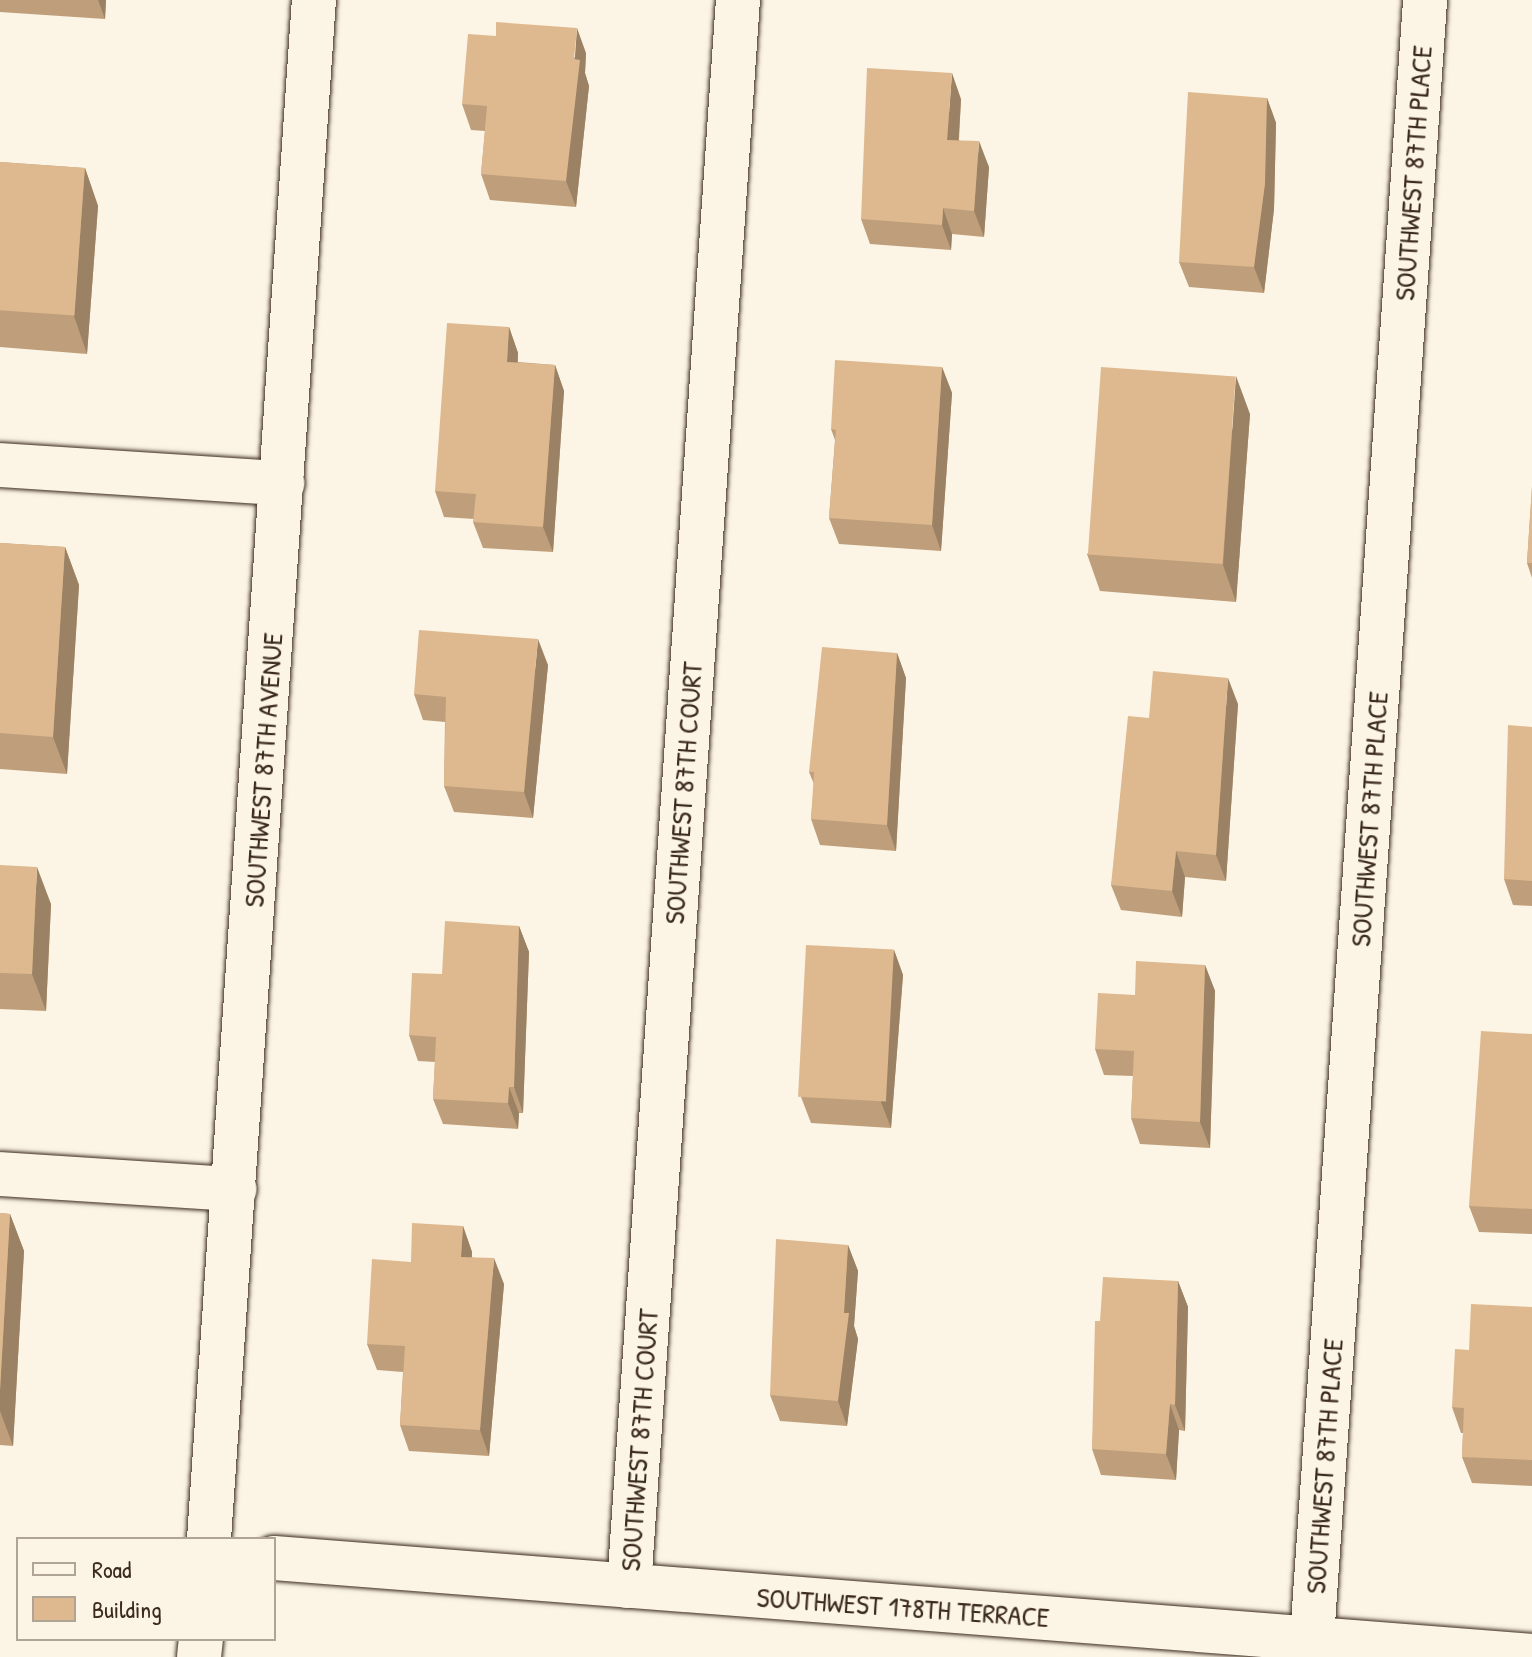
<!DOCTYPE html>
<html>
<head>
<meta charset="utf-8">
<style>
  body { margin:0 }
  #map { position:relative; width:1532px; height:1657px; overflow:hidden; background:#fcf5e5; font-family:"Patrick Hand",sans-serif }
  div>[style] { position:absolute }
  .roads { filter:drop-shadow(0 0 2px #3b2a1e) drop-shadow(0 0 2px #3b2a1e) }
  .minor>* { height:44px; margin:-22px; padding:0 22px; transform-origin:22px; border-radius:22px; background:#fcf5e5 }
  .wall>* { inset:0; background:#bf9f7b }
  .shaded-wall>* { inset:0; background:#9b8264 }
  .building>* { inset:0; background:#deb98f; transform-origin:0 0 }
  span { translate:-50% -50%; white-space:nowrap; text-align:center; line-height:1.15; -webkit-text-stroke:7px #fcf5e5; paint-order:stroke }
  .street-label { font-size:28px; color:#3b2a1e }
  .legend { position:absolute; left:16px; top:1537px; width:260px; height:104px; box-sizing:border-box; background:#fcf5e5; border:2px solid #afa495; margin:0; padding:10px 14px; list-style:none; font-size:24px; color:#3b2a1e }
  .legend li { display:flex; align-items:center; gap:16px; height:40px }
  .legend b { width:40px; border:2px solid #afa495 }
</style>
</head>
<body>
<div id="map">
  <div class="roads">
    <div class="minor">
      <div style="left:0;top:465px;width:283px;rotate:3.7deg"></div>
      <div style="left:0;top:1174px;width:235px;rotate:3.7deg"></div>
      <div style="left:209px;top:1539px;width:1543px;rotate:-86.1deg"></div>
      <div style="left:274px;top:1558px;width:1262px;rotate:4.45deg"></div>
      <div style="left:629px;top:1586px;width:1590px;rotate:-86.07deg"></div>
      <div style="left:1312px;top:1638px;width:1642px;rotate:-86.05deg"></div>
      <div style="left:199px;top:1657px;width:18px;rotate:-84deg"></div>
    </div>
  </div>
  <div class="wall">
    <div style="clip-path:polygon(0 0,106px 0,105px 19px,0 12px)"></div>
    <div style="clip-path:polygon(586px 53px,585px 73px,589px 86px,576px 207px,490px 200px,481px 174px,485px 131px,471px 130px,462px 104px)"></div>
    <div style="clip-path:polygon(1267px 98px,1276px 123px,1274px 209px,1264px 293px,1189px 287px,1179px 262px)"></div>
    <div style="clip-path:polygon(961px 99px,959px 140px,989px 167px,984px 237px,952px 234px,951px 250px,870px 244px,861px 219px)"></div>
    <div style="clip-path:polygon(0 162px,85px 168px,98px 206px,87px 354px,0 347px)"></div>
    <div style="clip-path:polygon(509px 327px,518px 353px,518px 362px,555px 365px,564px 391px,553px 552px,483px 548px,473px 522px,474px 519px,444px 517px,435px 491px)"></div>
    <div style="clip-path:polygon(942px 367px,952px 393px,941px 551px,839px 544px,829px 518px,835px 440px,831px 429px)"></div>
    <div style="clip-path:polygon(1250px 414px,1236px 602px,1100px 591px,1087px 554px)"></div>
    <div style="clip-path:polygon(1532px 487px,1532px 578px,1527px 563px)"></div>
    <div style="clip-path:polygon(0 543px,65px 547px,79px 585px,67px 774px,0 769px)"></div>
    <div style="clip-path:polygon(897px 653px,906px 678px,896px 851px,820px 845px,811px 819px,814px 784px,809px 772px)"></div>
    <div style="clip-path:polygon(548px 665px,533px 818px,454px 812px,444px 786px,445px 722px,423px 720px,414px 694px)"></div>
    <div style="clip-path:polygon(1238px 704px,1226px 881px,1185px 877px,1182px 917px,1121px 910px,1111px 885px,1149px 718px)"></div>
    <div style="clip-path:polygon(1532px 727px,1532px 906px,1513px 905px,1504px 879px)"></div>
    <div style="clip-path:polygon(0 865px,51px 904px,46px 1011px,0 1009px)"></div>
    <div style="clip-path:polygon(519px 926px,529px 952px,523px 1113px,519px 1113px,518px 1129px,443px 1124px,433px 1099px,435px 1062px,418px 1061px,409px 1035px,442px 974px)"></div>
    <div style="clip-path:polygon(894px 950px,903px 975px,891px 1128px,811px 1123px,801px 1097px)"></div>
    <div style="clip-path:polygon(1205px 965px,1215px 991px,1210px 1148px,1140px 1144px,1131px 1118px,1133px 1076px,1104px 1075px,1095px 1049px,1135px 995px)"></div>
    <div style="clip-path:polygon(1532px 1034px,1532px 1234px,1479px 1232px,1469px 1206px)"></div>
    <div style="clip-path:polygon(0 1213px,10px 1214px,24px 1251px,13px 1446px,0 1445px)"></div>
    <div style="clip-path:polygon(463px 1226px,472px 1252px,472px 1257px,504px 1284px,489px 1456px,409px 1451px,400px 1425px,403px 1372px,377px 1370px,367px 1344px)"></div>
    <div style="clip-path:polygon(848px 1245px,858px 1271px,854px 1326px,858px 1339px,847px 1426px,780px 1421px,770px 1395px)"></div>
    <div style="clip-path:polygon(1178px 1281px,1188px 1307px,1185px 1431px,1179px 1430px,1176px 1480px,1101px 1475px,1092px 1449px,1100px 1321px)"></div>
    <div style="clip-path:polygon(1532px 1307px,1532px 1486px,1472px 1483px,1462px 1457px,1463px 1433px,1461px 1433px,1452px 1407px,1469px 1350px)"></div>
  </div>
  <div class="shaded-wall">
    <div style="clip-path:polygon(98px 0,106px 0,105px 19px)"></div>
    <div style="clip-path:polygon(577px 28px,586px 53px,585px 73px,589px 86px,576px 207px,566px 181px)"></div>
    <div style="clip-path:polygon(952px 73px,961px 99px,957px 166px,947px 140px)"></div>
    <div style="clip-path:polygon(1267px 98px,1276px 123px,1274px 209px,1264px 293px,1254px 267px)"></div>
    <div style="clip-path:polygon(979px 141px,989px 167px,984px 237px,974px 211px)"></div>
    <div style="clip-path:polygon(85px 168px,98px 206px,87px 354px,74px 316px)"></div>
    <div style="clip-path:polygon(943px 208px,952px 234px,951px 250px,942px 225px)"></div>
    <div style="clip-path:polygon(509px 327px,518px 353px,516px 387px,507px 362px)"></div>
    <div style="clip-path:polygon(555px 365px,564px 391px,553px 552px,543px 527px)"></div>
    <div style="clip-path:polygon(942px 367px,952px 393px,941px 551px,932px 525px)"></div>
    <div style="clip-path:polygon(1236px 376px,1250px 414px,1236px 602px,1223px 565px)"></div>
    <div style="clip-path:polygon(65px 547px,79px 585px,67px 774px,53px 737px)"></div>
    <div style="clip-path:polygon(538px 639px,548px 665px,533px 818px,524px 792px)"></div>
    <div style="clip-path:polygon(897px 653px,906px 678px,896px 851px,887px 825px)"></div>
    <div style="clip-path:polygon(1228px 678px,1238px 704px,1226px 881px,1216px 855px)"></div>
    <div style="clip-path:polygon(1176px 851px,1185px 877px,1182px 917px,1172px 891px)"></div>
    <div style="clip-path:polygon(37px 867px,51px 904px,46px 1011px,32px 974px)"></div>
    <div style="clip-path:polygon(519px 926px,529px 952px,523px 1113px,514px 1087px)"></div>
    <div style="clip-path:polygon(894px 950px,903px 975px,891px 1128px,881px 1102px)"></div>
    <div style="clip-path:polygon(1205px 965px,1215px 991px,1210px 1148px,1200px 1122px)"></div>
    <div style="clip-path:polygon(509px 1087px,519px 1113px,518px 1129px,508px 1103px)"></div>
    <div style="clip-path:polygon(10px 1214px,24px 1251px,13px 1446px,0 1411px,0 1390px)"></div>
    <div style="clip-path:polygon(463px 1226px,472px 1252px,470px 1283px,461px 1257px)"></div>
    <div style="clip-path:polygon(848px 1245px,858px 1271px,854px 1326px,858px 1339px,847px 1426px,838px 1401px)"></div>
    <div style="clip-path:polygon(494px 1258px,504px 1284px,489px 1456px,480px 1430px)"></div>
    <div style="clip-path:polygon(1178px 1281px,1188px 1307px,1185px 1431px,1175px 1405px)"></div>
    <div style="clip-path:polygon(1170px 1404px,1179px 1430px,1176px 1480px,1166px 1454px)"></div>
  </div>
  <div class="building">
    <div style="clip-path:polygon(496px 22px,577px 28px,574px 59px,580px 60px,566px 181px,481px 174px,487px 106px,462px 104px,468px 34px,496px 36px)"></div>
    <div style="clip-path:polygon(867px 68px,952px 73px,947px 140px,979px 141px,974px 211px,943px 208px,942px 225px,861px 219px)"></div>
    <div style="clip-path:polygon(1188px 92px,1267px 98px,1265px 184px,1254px 267px,1179px 262px)"></div>
    <div style="left:0;top:162px;width:85px;height:148px;rotate:4deg"></div>
    <div style="clip-path:polygon(447px 323px,509px 327px,507px 362px,555px 365px,543px 527px,473px 522px,476px 494px,435px 491px)"></div>
    <div style="clip-path:polygon(835px 360px,942px 367px,932px 525px,829px 518px,836px 430px,831px 429px)"></div>
    <div style="left:1101px;top:367px;width:135px;height:188px;rotate:4deg"></div>
    <div style="clip-path:polygon(1532px 487px,1532px 563px,1527px 563px)"></div>
    <div style="clip-path:polygon(0 543px,65px 547px,53px 737px,0 733px)"></div>
    <div style="clip-path:polygon(419px 630px,538px 639px,524px 792px,444px 786px,446px 697px,414px 694px)"></div>
    <div style="clip-path:polygon(822px 647px,897px 653px,887px 825px,811px 819px,814px 772px,809px 772px)"></div>
    <div style="clip-path:polygon(1153px 671px,1228px 678px,1216px 855px,1176px 851px,1172px 891px,1111px 885px,1128px 716px,1149px 718px)"></div>
    <div style="clip-path:polygon(1508px 725px,1532px 727px,1532px 881px,1504px 879px)"></div>
    <div style="clip-path:polygon(0 865px,37px 867px,32px 974px,0 973px)"></div>
    <div style="clip-path:polygon(445px 921px,519px 926px,514px 1087px,509px 1087px,508px 1103px,433px 1099px,436px 1037px,409px 1035px,412px 973px,442px 974px)"></div>
    <div style="left:806px;top:945px;width:88px;height:152px;rotate:3deg"></div>
    <div style="clip-path:polygon(1136px 961px,1205px 965px,1200px 1122px,1131px 1118px,1134px 1051px,1095px 1049px,1098px 993px,1135px 995px)"></div>
    <div style="clip-path:polygon(1481px 1031px,1532px 1034px,1532px 1209px,1469px 1206px)"></div>
    <div style="clip-path:polygon(0 1213px,10px 1214px,0 1390px)"></div>
    <div style="clip-path:polygon(412px 1223px,463px 1226px,461px 1257px,494px 1258px,480px 1430px,400px 1425px,405px 1346px,367px 1344px,372px 1259px,411px 1262px)"></div>
    <div style="clip-path:polygon(776px 1239px,848px 1245px,844px 1313px,849px 1313px,838px 1401px,770px 1395px)"></div>
    <div style="clip-path:polygon(1103px 1277px,1178px 1281px,1175px 1405px,1170px 1404px,1166px 1454px,1092px 1449px,1095px 1321px,1100px 1321px)"></div>
    <div style="clip-path:polygon(1471px 1304px,1532px 1307px,1532px 1460px,1462px 1457px,1464px 1408px,1452px 1407px,1455px 1349px,1469px 1350px)"></div>
  </div>
  <div class="street-label">
    <span style="left:1413px;top:173px;rotate:-86deg">SOUTHWEST 87TH PLACE</span>
    <span style="left:263px;top:770px;rotate:-86deg">SOUTHWEST 87TH AVENUE</span>
    <span style="left:683px;top:793px;rotate:-86deg">SOUTHWEST 87TH COURT</span>
    <span style="left:1369px;top:819px;rotate:-86deg">SOUTHWEST 87TH PLACE</span>
    <span style="left:639px;top:1440px;rotate:-86deg">SOUTHWEST 87TH COURT</span>
    <span style="left:1324px;top:1466px;rotate:-86deg">SOUTHWEST 87TH PLACE</span>
    <span style="left:903px;top:1607px;rotate:4deg">SOUTHWEST 178TH TERRACE</span>
  </div>
  <ul class="legend">
  <li><b style="height:10px;background:#fcf5e5"></b>Road</li>
  <li><b style="height:22px;background:#deb98f"></b>Building</li>
  </ul>
</div>
</body>
</html>
